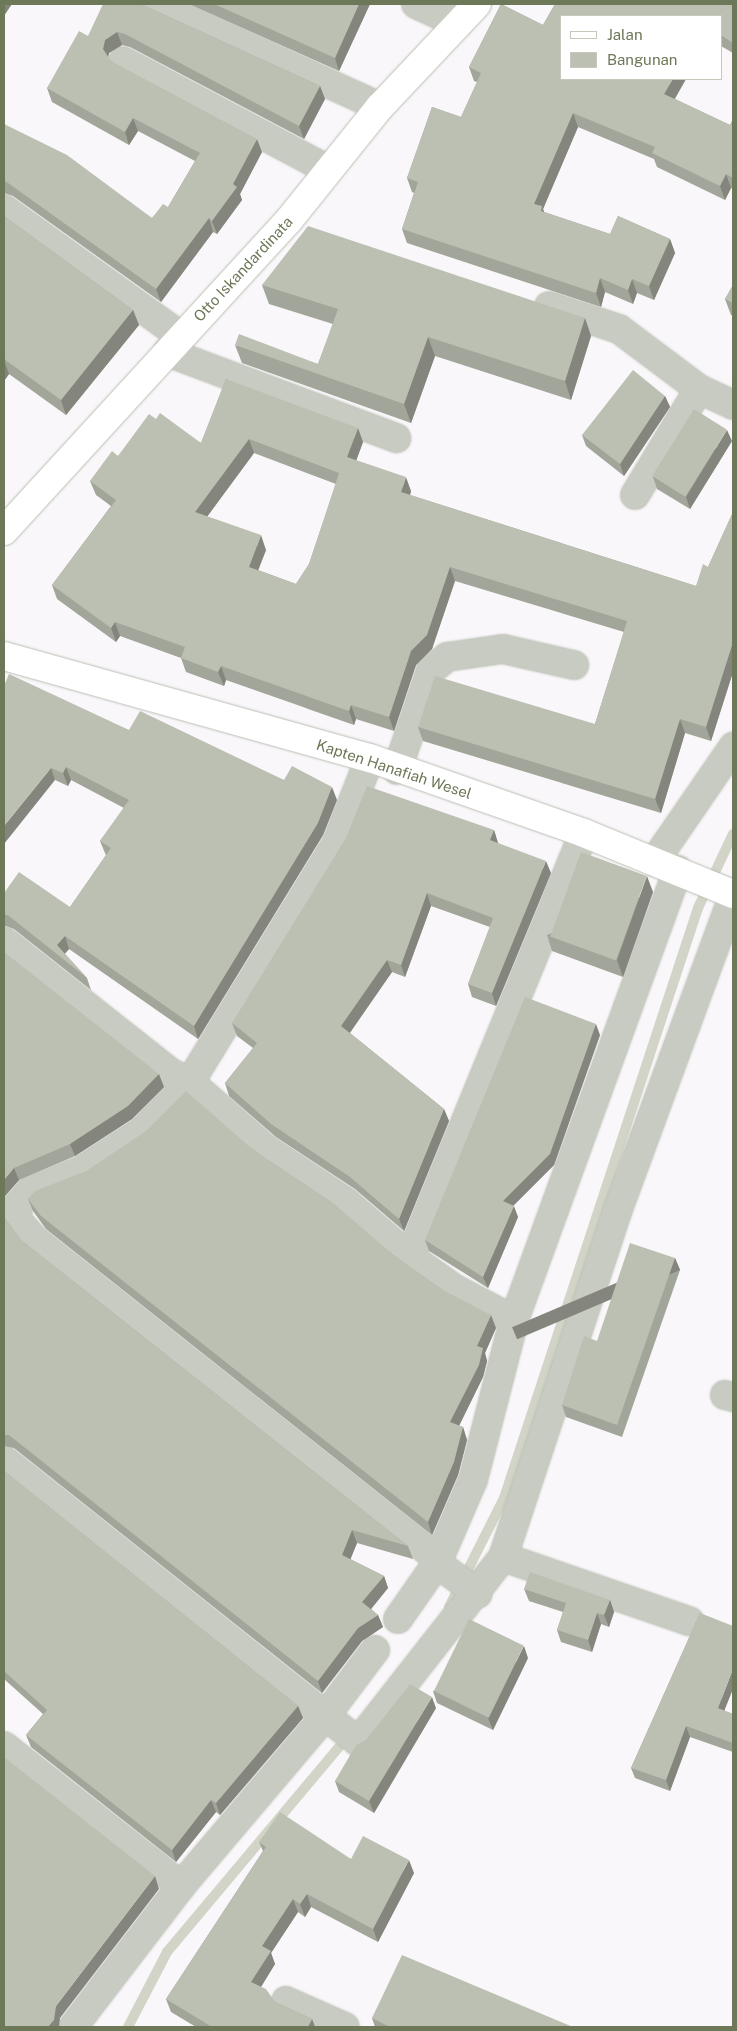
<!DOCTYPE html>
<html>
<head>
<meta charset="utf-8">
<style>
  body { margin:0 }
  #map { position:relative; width:737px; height:2031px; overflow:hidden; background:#f9f7f9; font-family:"Public Sans",sans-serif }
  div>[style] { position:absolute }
  .stream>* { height:10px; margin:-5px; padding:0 5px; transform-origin:5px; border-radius:5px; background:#d1d4c6 }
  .roads { filter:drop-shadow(0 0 1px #babeb3) drop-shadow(0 0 1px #babeb3) }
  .minor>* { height:28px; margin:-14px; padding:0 14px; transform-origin:14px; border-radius:14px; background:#c8cbc2 }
  .major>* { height:28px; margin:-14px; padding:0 14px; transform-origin:14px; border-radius:14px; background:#fff }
  .wall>* { inset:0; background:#a2a599 }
  .shaded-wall>* { inset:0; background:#84867d; transform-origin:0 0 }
  .building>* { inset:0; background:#bcc0b2; transform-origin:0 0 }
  span { translate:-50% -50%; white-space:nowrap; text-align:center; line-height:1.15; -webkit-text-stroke:5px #fff; paint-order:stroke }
  .street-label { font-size:15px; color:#6d7859 }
  .frame { position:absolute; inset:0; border:5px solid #6d7859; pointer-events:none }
  .legend { position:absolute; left:560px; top:15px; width:162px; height:65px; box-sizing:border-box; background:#fff; border:1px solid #c5c9bd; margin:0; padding:6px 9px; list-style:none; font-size:15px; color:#6d7859 }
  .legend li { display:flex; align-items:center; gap:10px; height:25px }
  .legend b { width:25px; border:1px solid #c5c9bd }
</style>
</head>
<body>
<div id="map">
  <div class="stream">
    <div style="left:449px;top:1607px;width:122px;rotate:-63.2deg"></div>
    <div style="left:504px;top:1498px;width:621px;rotate:-71.8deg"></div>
    <div style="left:698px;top:908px;width:82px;rotate:-64.7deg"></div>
    <div style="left:128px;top:2027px;width:85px;rotate:-62.5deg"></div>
    <div style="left:167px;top:1952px;width:282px;rotate:-50deg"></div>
  </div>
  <div class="roads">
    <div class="minor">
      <div style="left:154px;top:4px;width:248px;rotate:24.5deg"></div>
      <div style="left:416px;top:4px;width:47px;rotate:24.9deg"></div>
      <div style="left:123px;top:61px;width:233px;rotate:27.9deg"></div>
      <div style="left:4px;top:209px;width:218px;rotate:35.7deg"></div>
      <div style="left:549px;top:306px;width:74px;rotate:18.2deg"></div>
      <div style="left:619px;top:329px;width:100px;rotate:36.9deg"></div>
      <div style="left:699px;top:389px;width:38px;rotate:25deg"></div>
      <div style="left:167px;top:352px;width:245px;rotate:20.6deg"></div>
      <div style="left:635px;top:495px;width:124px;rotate:-58.9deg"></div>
      <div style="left:397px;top:770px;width:106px;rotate:-71.2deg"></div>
      <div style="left:431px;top:670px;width:21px;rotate:-39deg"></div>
      <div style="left:447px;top:657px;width:57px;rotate:-8.1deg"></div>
      <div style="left:503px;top:649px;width:73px;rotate:12.7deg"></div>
      <div style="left:654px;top:862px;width:140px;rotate:-55.5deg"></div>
      <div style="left:4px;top:941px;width:213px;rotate:38.3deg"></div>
      <div style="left:171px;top:1073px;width:21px;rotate:25deg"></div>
      <div style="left:190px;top:1082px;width:281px;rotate:-58.5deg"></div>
      <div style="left:337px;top:842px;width:90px;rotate:-68.6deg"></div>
      <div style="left:410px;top:1257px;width:458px;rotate:-67.7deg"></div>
      <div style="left:725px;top:1395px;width:8px;rotate:14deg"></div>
      <div style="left:4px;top:1460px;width:453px;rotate:38.5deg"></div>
      <div style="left:358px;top:1742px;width:235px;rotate:-51.9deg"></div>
      <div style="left:503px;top:1557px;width:197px;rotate:19deg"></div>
      <div style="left:503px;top:1557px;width:363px;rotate:-71.7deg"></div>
      <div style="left:617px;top:1212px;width:336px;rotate:-69.8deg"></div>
      <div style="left:438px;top:1559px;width:514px;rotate:-141.64deg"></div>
      <div style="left:35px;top:1240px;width:25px;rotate:-132deg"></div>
      <div style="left:18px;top:1221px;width:15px;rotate:-94deg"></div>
      <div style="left:17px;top:1206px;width:20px;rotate:-49deg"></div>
      <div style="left:30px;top:1191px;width:56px;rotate:-22deg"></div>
      <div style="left:82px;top:1170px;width:72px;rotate:-33deg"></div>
      <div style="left:142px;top:1131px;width:69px;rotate:-45.6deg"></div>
      <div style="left:190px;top:1082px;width:101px;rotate:41.4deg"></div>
      <div style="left:266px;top:1149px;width:96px;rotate:33.5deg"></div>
      <div style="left:346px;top:1202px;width:84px;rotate:40.7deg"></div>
      <div style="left:410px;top:1257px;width:55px;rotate:35.4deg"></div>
      <div style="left:455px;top:1289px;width:67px;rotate:27.7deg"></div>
      <div style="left:437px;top:1563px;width:51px;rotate:37.1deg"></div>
      <div style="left:398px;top:1619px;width:68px;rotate:-55.1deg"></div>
      <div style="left:437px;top:1563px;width:90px;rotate:-66.6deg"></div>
      <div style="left:473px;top:1480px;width:165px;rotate:-75.6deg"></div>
      <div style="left:514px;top:1320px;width:479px;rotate:-70deg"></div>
      <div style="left:4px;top:1746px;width:226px;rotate:38.3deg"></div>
      <div style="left:286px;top:2001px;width:64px;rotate:23.8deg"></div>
      <div style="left:73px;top:2027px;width:178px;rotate:-52.5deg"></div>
      <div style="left:181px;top:1886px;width:226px;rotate:-49.7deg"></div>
      <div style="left:327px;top:1714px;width:80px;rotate:-53.1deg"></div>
    </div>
    <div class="major">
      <div style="left:4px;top:531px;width:422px;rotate:-47.5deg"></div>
      <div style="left:289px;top:220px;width:145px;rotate:-51.2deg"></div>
      <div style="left:380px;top:107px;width:141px;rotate:-46.7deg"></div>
      <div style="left:4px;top:656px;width:380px;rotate:15.6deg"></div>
      <div style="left:370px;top:758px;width:227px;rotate:19.3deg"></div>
      <div style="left:584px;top:833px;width:161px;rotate:22.3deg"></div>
    </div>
  </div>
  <div class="wall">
    <div style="clip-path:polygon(189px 4px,370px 4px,339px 71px)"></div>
    <div style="clip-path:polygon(501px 4px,543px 25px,555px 4px,733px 4px,733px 53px,721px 46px,721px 16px,561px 16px,561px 79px,686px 79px,675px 99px,730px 125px,733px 119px,733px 189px,731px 188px,725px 200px,657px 167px,654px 159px,578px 127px,543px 209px,544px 212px,610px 234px,618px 216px,670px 239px,675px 253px,654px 300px,637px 293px,633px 304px,605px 292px,601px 307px,407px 243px,402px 229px,414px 193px,412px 192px,407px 178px,432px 107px,461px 117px,477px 82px,474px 81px,469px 67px)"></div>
    <div style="clip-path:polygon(143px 5px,320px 86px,325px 99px,304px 139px,130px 47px,122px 45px,109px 53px,108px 58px,111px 61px,262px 152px,240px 194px,242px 200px,217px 234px,213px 232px,161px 302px,13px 196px,4px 193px,4px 124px,152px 218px,168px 207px,195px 161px,138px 131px,129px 145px,52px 102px,47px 88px,88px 36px)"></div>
    <div style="clip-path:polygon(4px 216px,133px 310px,139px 325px,66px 415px,9px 374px,4px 381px)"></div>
    <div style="clip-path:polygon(262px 285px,585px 318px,591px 336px,571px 400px,435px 356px,411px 423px,242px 363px,235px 345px,318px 364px,333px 324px,269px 304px)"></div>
    <div style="clip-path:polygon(733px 285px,733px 316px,731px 315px,725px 299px)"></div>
    <div style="clip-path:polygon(evenodd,226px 379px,363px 442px,356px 461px,411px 491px,410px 495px,696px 586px,708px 567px,733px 512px,733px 672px,711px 741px,685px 733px,661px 813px,423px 741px,418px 727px,595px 724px,624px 632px,455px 581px,432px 649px,416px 665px,394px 731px,356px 719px,354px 725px,226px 680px,224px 686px,186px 672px,181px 658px,120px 636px,116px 642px,57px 599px,52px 585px,111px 506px,96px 495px,90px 481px,118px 456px,156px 419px,201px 443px,226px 379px,254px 453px,336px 484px,309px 564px,296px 584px,258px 570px,266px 550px,207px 517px,254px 453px)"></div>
    <div style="clip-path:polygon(665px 396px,670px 407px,624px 476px,586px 446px,582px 435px)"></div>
    <div style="clip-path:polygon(732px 441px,690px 509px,657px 489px,653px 477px)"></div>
    <div style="clip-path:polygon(4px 686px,129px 730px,284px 780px,337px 800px,323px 835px,198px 1039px,69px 949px,65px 954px,87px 978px,91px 990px,14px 929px,6px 926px,4px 926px,4px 893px,70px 907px,106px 855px,105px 853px,100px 841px,124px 808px,71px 780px,68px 786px,55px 780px)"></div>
    <div style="clip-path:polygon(494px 830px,498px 843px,551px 873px,496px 1006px,472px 997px,468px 984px,490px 927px,431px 906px,405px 977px,392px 972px,350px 1033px,444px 1109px,449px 1121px,404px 1231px,355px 1189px,276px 1137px,229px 1096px,225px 1083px,253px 1048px,237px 1036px,232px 1023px)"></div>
    <div style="clip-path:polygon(653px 892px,623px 977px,552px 951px,547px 935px)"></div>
    <div style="clip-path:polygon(4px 952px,164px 1087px,132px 1119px,75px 1156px,19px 1180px,5px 1196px)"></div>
    <div style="clip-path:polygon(600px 1035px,554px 1165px,513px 1206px,518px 1217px,488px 1288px,429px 1251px,425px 1240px)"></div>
    <div style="clip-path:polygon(251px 1148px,396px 1257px,496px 1328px,485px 1353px,487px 1361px,483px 1377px,459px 1426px,463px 1427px,467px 1440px,458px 1475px,432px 1535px,46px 1229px,33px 1211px,28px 1199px)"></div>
    <div style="clip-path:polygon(4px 1217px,21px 1240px,408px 1546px,413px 1559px,357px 1543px,350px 1559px,384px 1576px,388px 1588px,371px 1609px,378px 1615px,383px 1627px,362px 1641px,322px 1693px,14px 1448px,4px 1446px)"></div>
    <div style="clip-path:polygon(675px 1258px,680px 1270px,622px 1437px,566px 1417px,562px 1405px,597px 1341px)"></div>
    <div style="clip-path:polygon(4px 1471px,298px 1706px,303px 1718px,220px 1815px,216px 1812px,176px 1862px,31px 1747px,26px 1735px,43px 1714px,4px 1679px)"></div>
    <div style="clip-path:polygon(524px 1589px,610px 1600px,614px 1612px,609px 1627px,601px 1624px,592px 1652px,561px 1642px,557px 1630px,563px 1612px,529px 1601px)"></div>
    <div style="clip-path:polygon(700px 1613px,725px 1711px,733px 1714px,733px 1752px,690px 1737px,670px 1791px,635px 1778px,631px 1768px)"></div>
    <div style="clip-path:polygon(528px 1658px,493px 1730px,437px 1703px,433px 1691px)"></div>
    <div style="clip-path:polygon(436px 1708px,374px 1813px,339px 1792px,335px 1781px)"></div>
    <div style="clip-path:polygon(259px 1842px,351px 1859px,414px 1873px,378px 1942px,311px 1907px,305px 1917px,298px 1912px,271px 1953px,275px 1964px,261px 1987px,275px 2002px,312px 2019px,315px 2027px,196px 2027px,171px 2012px,166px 1999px,263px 1851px)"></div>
    <div style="clip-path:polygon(372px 2018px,573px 2027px,375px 2027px)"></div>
  </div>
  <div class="shaded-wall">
    <div style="clip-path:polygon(4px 4px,12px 4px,4px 16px)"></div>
    <div style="clip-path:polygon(359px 4px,370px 4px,339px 71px,335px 58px)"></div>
    <div style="clip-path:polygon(117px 32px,122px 45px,109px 53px,107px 62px,103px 49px,105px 40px)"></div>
    <div style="clip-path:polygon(673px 79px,686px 79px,669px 108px,664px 94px)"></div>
    <div style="clip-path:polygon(320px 86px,325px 99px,304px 139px,299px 126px)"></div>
    <div style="clip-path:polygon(573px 113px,578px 127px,543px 209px,547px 220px,534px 204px)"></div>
    <div style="clip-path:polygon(133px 118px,138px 131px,129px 145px,125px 132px)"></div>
    <div style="clip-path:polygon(257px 139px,262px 152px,240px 194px,242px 200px,217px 234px,212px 221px,233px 184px)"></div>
    <div style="clip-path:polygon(726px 174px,731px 188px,725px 200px,720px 186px)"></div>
    <div style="clip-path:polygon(209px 218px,213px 232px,161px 302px,156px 289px)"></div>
    <div style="clip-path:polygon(670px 239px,675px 253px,654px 300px,649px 286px)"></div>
    <div style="clip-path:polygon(600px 278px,605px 292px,601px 307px,596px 293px)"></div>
    <div style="clip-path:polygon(632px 279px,637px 293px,633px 304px,628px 290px)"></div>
    <div style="clip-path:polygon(133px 310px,139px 325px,66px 415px,61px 400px)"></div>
    <div style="clip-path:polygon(585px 318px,591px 336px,571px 400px,565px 381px)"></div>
    <div style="clip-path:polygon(428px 337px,435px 356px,411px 423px,404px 404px)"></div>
    <div style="clip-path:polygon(4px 360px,9px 374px,4px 381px)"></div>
    <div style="clip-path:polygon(665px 396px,670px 407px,624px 476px,620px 464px)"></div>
    <div style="clip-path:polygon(358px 428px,363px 442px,352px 472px,347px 457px)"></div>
    <div style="clip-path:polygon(727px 430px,732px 441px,690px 509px,686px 497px)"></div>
    <div style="clip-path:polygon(249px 439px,254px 453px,200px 526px,195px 512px)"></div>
    <div style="clip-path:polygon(406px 477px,411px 491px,407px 506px,401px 492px)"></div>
    <div style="clip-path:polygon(261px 535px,266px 550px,254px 581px,249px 567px)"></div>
    <div style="clip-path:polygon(450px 567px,455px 581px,432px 649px,416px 665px,394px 731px,389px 717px,411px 651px)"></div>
    <div style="clip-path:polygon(115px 622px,120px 636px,116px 642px,111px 628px)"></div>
    <div style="clip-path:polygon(733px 642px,733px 672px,711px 741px,706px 727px)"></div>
    <div style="clip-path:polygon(221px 666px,226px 680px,224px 686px,218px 672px)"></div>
    <div style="clip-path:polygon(351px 705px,356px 719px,354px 725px,349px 711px)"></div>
    <div style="clip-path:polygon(680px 719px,685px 733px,661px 813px,655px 799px)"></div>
    <div style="clip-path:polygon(66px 767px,71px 780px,68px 786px,63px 773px)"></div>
    <div style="clip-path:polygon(51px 768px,55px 780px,4px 844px,4px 826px)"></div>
    <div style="clip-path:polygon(332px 787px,337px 800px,323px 835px,198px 1039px,194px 1026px)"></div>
    <div style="clip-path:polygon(494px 830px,498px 843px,495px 853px,490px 840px)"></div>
    <div style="clip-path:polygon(546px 861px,551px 873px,496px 1006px,492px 993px)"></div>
    <div style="clip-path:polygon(647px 876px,653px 892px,623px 977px,617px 960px)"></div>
    <div style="clip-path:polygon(427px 893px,431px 906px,405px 977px,401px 965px)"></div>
    <div style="clip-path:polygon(65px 936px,69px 949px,61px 957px,57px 945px)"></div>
    <div style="clip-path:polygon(387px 960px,392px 972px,346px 1038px,341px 1026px)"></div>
    <div style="clip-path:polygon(596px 1024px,600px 1035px,554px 1165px,507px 1212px,503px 1201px)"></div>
    <div style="clip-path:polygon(159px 1074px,164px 1087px,132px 1119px,75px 1156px,70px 1144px)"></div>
    <div style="clip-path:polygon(444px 1109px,449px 1121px,404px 1231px,399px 1219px)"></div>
    <div style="clip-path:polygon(14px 1168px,19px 1180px,5px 1196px,4px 1208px,4px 1180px)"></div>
    <div style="clip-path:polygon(514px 1206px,518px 1217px,488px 1288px,483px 1277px)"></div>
    <div style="left:675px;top:1258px;width:13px;height:177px;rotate:67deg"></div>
    <div style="clip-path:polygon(491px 1315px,496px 1328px,485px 1353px,487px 1361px,483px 1377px,455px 1434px,450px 1422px,477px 1346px)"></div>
    <div style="clip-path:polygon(463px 1427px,467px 1440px,458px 1475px,432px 1535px,428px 1522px)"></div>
    <div style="clip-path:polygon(352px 1530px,357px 1543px,347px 1568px,342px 1555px)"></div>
    <div style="clip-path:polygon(384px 1576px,388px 1588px,367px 1614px,362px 1602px)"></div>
    <div style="clip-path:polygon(610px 1600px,614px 1612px,609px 1627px,604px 1615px)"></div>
    <div style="clip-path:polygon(597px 1613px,601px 1624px,592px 1652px,588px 1640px)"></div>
    <div style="clip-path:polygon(378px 1615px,383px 1627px,362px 1641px,322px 1693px,318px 1681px,358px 1628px)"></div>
    <div style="clip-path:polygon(524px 1646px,528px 1658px,493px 1730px,488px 1718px)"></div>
    <div style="clip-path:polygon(733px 1669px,733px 1689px,721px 1719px,718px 1708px)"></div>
    <div style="clip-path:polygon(432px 1697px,436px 1708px,374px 1813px,369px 1801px)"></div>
    <div style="clip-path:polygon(298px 1706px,303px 1718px,220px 1815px,216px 1803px)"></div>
    <div style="clip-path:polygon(686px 1726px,690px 1737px,670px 1791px,666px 1780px)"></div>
    <div style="clip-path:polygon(211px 1800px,216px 1812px,176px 1862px,172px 1850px)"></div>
    <div style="clip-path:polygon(409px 1860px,414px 1873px,378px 1942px,373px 1929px)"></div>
    <div style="clip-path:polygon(155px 1876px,159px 1889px,60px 2018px,59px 2027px,48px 2027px,56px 2006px)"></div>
    <div style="clip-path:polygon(307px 1894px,311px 1907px,305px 1917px,300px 1904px)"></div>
    <div style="clip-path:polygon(293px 1899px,298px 1912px,271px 1953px,275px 1964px,256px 1995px,251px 1982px,262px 1946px)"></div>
    <div style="clip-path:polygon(312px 2019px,315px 2027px,308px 2027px)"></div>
  </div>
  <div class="building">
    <div style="clip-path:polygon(103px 4px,142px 4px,143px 5px,320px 86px,299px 126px,125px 34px,117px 32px,105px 40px,103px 49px,111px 61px,257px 139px,233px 184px,237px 187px,212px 221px,209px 218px,156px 289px,8px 183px,4px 181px,4px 124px,67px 155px,152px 218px,163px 204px,168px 207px,200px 153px,133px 118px,125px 132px,47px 88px,79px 31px,88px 36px)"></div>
    <div style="clip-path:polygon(214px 4px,359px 4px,335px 58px)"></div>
    <div style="clip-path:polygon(501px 4px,543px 25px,555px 4px,733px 4px,733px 43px,721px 35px,721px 16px,561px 16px,561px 79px,673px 79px,664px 94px,730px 125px,733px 119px,733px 178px,726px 174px,720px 186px,652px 153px,655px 147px,573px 113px,534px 204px,542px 206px,541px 211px,610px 234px,618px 216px,670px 239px,649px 286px,632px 279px,628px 290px,600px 278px,596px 293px,402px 229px,418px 182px,407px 178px,432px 107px,461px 117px,481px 73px,469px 67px)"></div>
    <div style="clip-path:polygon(4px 216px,133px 310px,61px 400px,4px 359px)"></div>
    <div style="clip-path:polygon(308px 226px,585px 318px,565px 381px,428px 337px,404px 404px,235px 345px,239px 334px,318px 364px,338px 309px,262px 285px)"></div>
    <div style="clip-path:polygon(733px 285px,733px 303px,725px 299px)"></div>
    <div style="clip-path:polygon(633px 370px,665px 396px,620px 464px,582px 435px)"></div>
    <div style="clip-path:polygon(evenodd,226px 379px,358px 428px,347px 457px,406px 477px,401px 492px,696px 586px,703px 564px,708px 567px,733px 512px,733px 642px,706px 727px,680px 719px,655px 799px,418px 727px,435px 676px,595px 724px,627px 621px,450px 567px,427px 635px,411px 651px,389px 717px,351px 705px,349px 711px,221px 666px,218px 672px,181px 658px,185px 647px,115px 622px,111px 628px,52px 585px,116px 500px,90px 481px,112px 451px,118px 456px,149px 414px,156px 419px,160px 413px,201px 443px,226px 379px,249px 439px,339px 473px,309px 564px,296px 584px,249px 567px,261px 535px,195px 512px,249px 439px)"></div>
    <div style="left:694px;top:409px;width:39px;height:79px;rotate:32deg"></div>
    <div style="clip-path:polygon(9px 674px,129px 730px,140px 711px,284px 780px,292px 766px,332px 787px,318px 823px,194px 1026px,65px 936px,57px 945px,87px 978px,9px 916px,4px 914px,4px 893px,19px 872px,70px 907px,111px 848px,100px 841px,129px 800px,66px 767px,63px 773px,51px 768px,4px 826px,4px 686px)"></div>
    <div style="clip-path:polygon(367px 786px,494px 830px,490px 840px,546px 861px,492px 993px,468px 984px,493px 918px,427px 893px,401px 965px,387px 960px,341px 1026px,444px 1109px,399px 1219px,350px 1177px,271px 1124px,225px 1083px,257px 1043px,232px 1023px,346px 838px)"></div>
    <div style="left:581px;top:852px;width:70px;height:90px;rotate:20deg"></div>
    <div style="clip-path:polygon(4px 952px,159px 1074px,128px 1106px,70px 1144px,14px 1168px,4px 1180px)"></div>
    <div style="clip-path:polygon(525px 997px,596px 1024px,550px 1154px,503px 1201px,514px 1206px,483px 1277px,425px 1240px)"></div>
    <div style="clip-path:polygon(186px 1091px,251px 1148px,332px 1202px,396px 1257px,443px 1290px,491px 1315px,477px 1346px,483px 1348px,479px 1365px,450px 1422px,463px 1427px,454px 1462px,428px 1522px,41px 1216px,28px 1199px,35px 1191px,86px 1171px,146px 1131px)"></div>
    <div style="clip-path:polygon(4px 1217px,21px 1240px,408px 1546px,352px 1530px,342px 1555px,384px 1576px,362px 1602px,378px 1615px,358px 1628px,318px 1681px,9px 1435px,4px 1435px)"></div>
    <div style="clip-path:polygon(630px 1243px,675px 1258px,617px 1425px,562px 1405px,584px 1336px,597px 1341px)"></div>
    <div style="clip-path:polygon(4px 1471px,298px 1706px,216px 1803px,211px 1800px,172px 1850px,26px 1735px,47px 1710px,4px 1671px)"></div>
    <div style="clip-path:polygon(530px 1572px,610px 1600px,604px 1615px,597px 1613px,588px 1640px,557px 1630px,566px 1603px,524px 1589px)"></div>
    <div style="clip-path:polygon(700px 1613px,733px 1626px,733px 1669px,718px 1708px,733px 1714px,733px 1743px,686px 1726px,666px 1780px,631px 1768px)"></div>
    <div style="left:469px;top:1619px;width:61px;height:80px;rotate:26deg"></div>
    <div style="clip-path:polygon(410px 1684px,432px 1697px,369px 1801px,335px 1781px,356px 1745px,366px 1740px)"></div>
    <div style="clip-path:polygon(4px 1757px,155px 1876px,56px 2006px,54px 2020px,48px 2027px,4px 2027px)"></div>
    <div style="clip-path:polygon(280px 1812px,351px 1859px,363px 1836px,409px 1860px,373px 1929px,307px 1894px,300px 1904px,293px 1899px,262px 1946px,271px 1951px,251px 1982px,266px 1989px,275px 2002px,312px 2019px,308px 2027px,212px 2027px,166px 1999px,266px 1847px,259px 1842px)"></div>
    <div style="clip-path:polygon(402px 1955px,573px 2027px,390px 2027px,372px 2018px)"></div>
  </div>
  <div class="street-label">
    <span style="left:243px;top:269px;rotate:-47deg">Otto Iskandardinata</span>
    <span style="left:394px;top:769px;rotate:18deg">Kapten Hanafiah Wesel</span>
  </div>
  <div class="frame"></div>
  <ul class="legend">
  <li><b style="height:6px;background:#fff"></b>Jalan</li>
  <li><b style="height:14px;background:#bcc0b2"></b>Bangunan</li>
  </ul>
</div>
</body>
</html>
